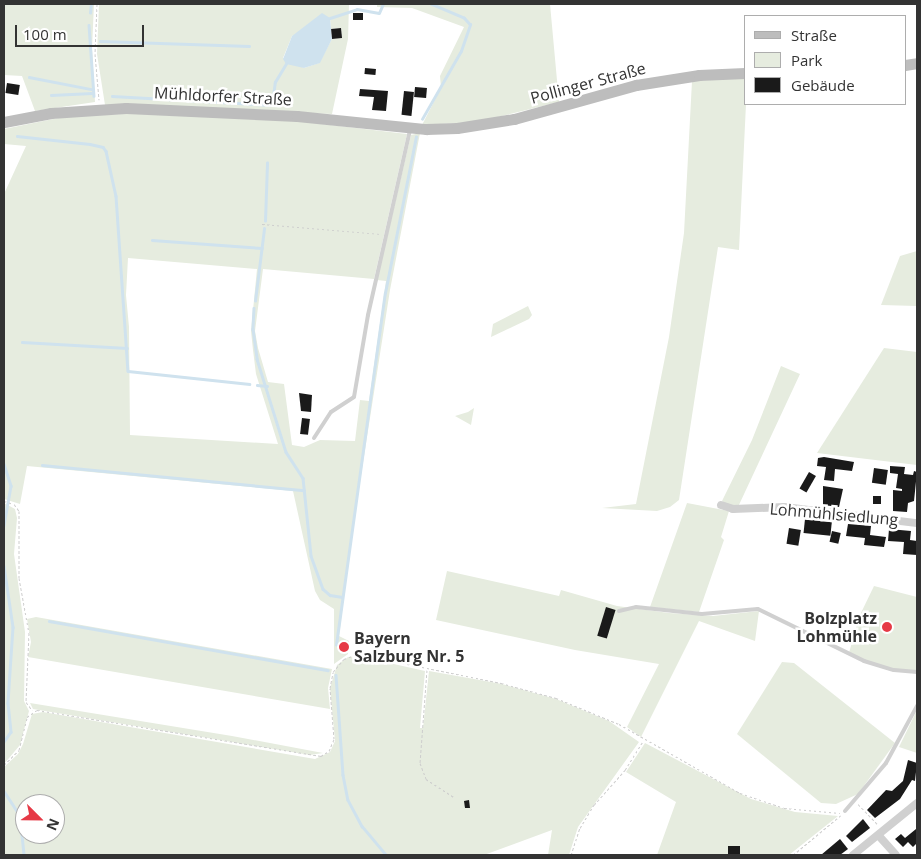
<!DOCTYPE html>
<html>
<head>
<meta charset="utf-8">
<style>
  body { margin:0 }
  #map { position:relative; width:921px; height:859px; overflow:hidden; background:#fff; font-family:"Open Sans",sans-serif }
  div>[style] { position:absolute }
  .green>* { inset:0; background:#e6ecdf }
  .water>* { inset:0; background:#cfe2ee }
  .stream>* { height:2.5px; margin:-1.25px; padding:0 1.25px; transform-origin:1.25px; border-radius:1.25px; background:#cfe2ee }
  .building>* { inset:0; background:#1a1a1a; transform-origin:0 0 }
  .path>* { height:1px; margin-top:-0.5px; transform-origin:0; background:repeating-linear-gradient(90deg,#cdcdcd 0 2.5px,transparent 0 5px) }
  .lane>* { height:4px; margin:-2px; padding:0 2px; transform-origin:2px; border-radius:2px; background:#d0d0d0 }
  .street>* { height:8px; margin:-4px; padding:0 4px; transform-origin:4px; border-radius:4px; background:#d0d0d0 }
  .secondary>* { height:11px; margin:-5.5px; padding:0 5.5px; transform-origin:5.5px; border-radius:5.5px; background:#bdbdbd }
  .dots>* { width:14px; height:14px; translate:-50% -50%; box-sizing:border-box; border:2px solid #fff; border-radius:50% }
  span { translate:-50% -50%; white-space:nowrap; text-align:center; line-height:1.15; -webkit-text-stroke:5px #fff; paint-order:stroke }
  .street-label { font-size:16px; color:#333 }
  .poi-label { font-size:16px; color:#333; font-weight:700 }
  .right { translate:-100% -50%; text-align:right }
  .left { translate:0 -50%; text-align:left }
  .frame { position:absolute; inset:0; border:5px solid #333; pointer-events:none }
  .legend { position:absolute; left:744px; top:15px; width:162px; height:90px; box-sizing:border-box; background:#fff; border:1px solid #adadad; margin:0; padding:6px 9px; list-style:none; font-size:15px; color:#333 }
  .legend li { display:flex; align-items:center; gap:10px; height:25px }
  .legend b { width:25px; border:1px solid #adadad }
  .north { position:absolute; left:15px; top:794px; width:50px; height:50px; box-sizing:border-box; background:#fff; border:1px solid #adadad; border-radius:50%; rotate:113deg; font-size:14px; font-weight:700; line-height:20px; text-align:center; color:#333 }
  .north::after { content:''; display:block; margin:auto; width:18px; height:22px; background:#e63946; clip-path:polygon(50% 0,100% 100%,50% 72%,0 100%) }
  .scale { position:absolute; left:15px; top:25px; width:129px; height:22px; box-sizing:border-box; border:2px solid #333; border-top:0; padding-left:6px; font-size:15px; line-height:18px; white-space:nowrap; color:#333; -webkit-text-stroke:4px #fff; paint-order:stroke }
</style>
</head>
<body>
<div id="map">
  <div class="green">
    <div style="clip-path:polygon(4px 4px,94px 4px,92px 49px,95px 102px,35px 111px,22px 76px,4px 75px)"></div>
    <div style="clip-path:polygon(evenodd,99px 4px,349px 5px,348px 39px,332px 114px,105px 105px,97px 54px,99px 4px,330px 18px,331px 29px,341px 28px,342px 38px,332px 39px,319px 63px,304px 68px,283px 58px,292px 36px,330px 18px)"></div>
    <div style="clip-path:polygon(377px 4px,550px 4px,559px 102px,477px 122px,422px 125px,441px 88px,440px 76px,464px 27px,412px 8px,377px 7px)"></div>
    <div style="clip-path:polygon(745px 78px,746px 104px,739px 250px,718px 247px,679px 500px,670px 507px,657px 511px,602px 508px,636px 504px,669px 337px,684px 233px,692px 81px)"></div>
    <div style="clip-path:polygon(evenodd,151px 113px,271px 118px,407px 134px,374px 279px,263px 269px,255px 331px,258px 348px,268px 382px,284px 384px,292px 445px,304px 447px,320px 440px,355px 441px,360px 400px,369px 401px,386px 281px,377px 280px,411px 135px,420px 133px,390px 290px,352px 533px,339px 636px,349px 641px,348px 654px,334px 664px,334px 609px,320px 600px,315px 591px,293px 491px,27px 466px,20px 504px,4px 499px,4px 194px,26px 146px,4px 144px,4px 129px,68px 116px,151px 113px,128px 258px,257px 269px,251px 331px,253px 350px,256px 374px,278px 444px,130px 435px,129px 327px,126px 295px,128px 258px)"></div>
    <div style="clip-path:polygon(917px 251px,917px 306px,881px 305px,900px 256px)"></div>
    <div style="clip-path:polygon(528px 306px,532px 315px,529px 319px,491px 337px,493px 324px)"></div>
    <div style="clip-path:polygon(884px 348px,917px 352px,917px 465px,817px 453px)"></div>
    <div style="clip-path:polygon(781px 366px,800px 374px,738px 507px,730px 506px,722px 501px,752px 440px)"></div>
    <div style="clip-path:polygon(474px 408px,471px 425px,455px 416px,468px 412px)"></div>
    <div style="clip-path:polygon(4px 503px,15px 509px,17px 518px,14px 554px,25px 632px,24px 701px,29px 711px,20px 745px,4px 764px)"></div>
    <div style="clip-path:polygon(687px 503px,729px 511px,721px 537px,724px 540px,699px 612px,650px 607px)"></div>
    <div style="clip-path:polygon(447px 571px,559px 596px,561px 590px,617px 606px,669px 613px,713px 616px,759px 611px,755px 641px,699px 621px,641px 737px,627px 727px,659px 664px,575px 650px,436px 620px)"></div>
    <div style="clip-path:polygon(874px 586px,917px 597px,917px 672px,882px 667px,849px 653px,859px 617px)"></div>
    <div style="clip-path:polygon(36px 617px,332px 669px,328px 688px,330px 709px,28px 657px,31px 642px,27px 619px)"></div>
    <div style="clip-path:polygon(evenodd,358px 656px,425px 671px,420px 728px,423px 728px,429px 671px,502px 684px,556px 699px,609px 721px,639px 742px,578px 827px,569px 855px,548px 855px,552px 830px,484px 855px,4px 855px,4px 767px,18px 754px,23px 744px,32px 714px,43px 712px,315px 759px,330px 752px,335px 741px,330px 688px,337px 665px,348px 657px,358px 656px,25px 804px,55px 804px,55px 834px,25px 834px,25px 804px)"></div>
    <div style="clip-path:polygon(782px 662px,794px 663px,895px 743px,858px 794px,836px 804px,821px 803px,737px 734px)"></div>
    <div style="clip-path:polygon(30px 703px,232px 736px,323px 753px,310px 755px,33px 709px)"></div>
    <div style="clip-path:polygon(917px 710px,917px 753px,899px 747px)"></div>
    <div style="clip-path:polygon(645px 743px,751px 799px,795px 812px,838px 816px,789px 855px,657px 855px,676px 802px,626px 772px)"></div>
  </div>
  <div class="water">
    <div style="clip-path:polygon(322px 13px,330px 18px,332px 39px,320px 63px,304px 68px,286px 64px,283px 59px,292px 36px)"></div>
  </div>
  <div class="stream">
    <div style="left:90px;top:13px;width:9px;rotate:-84deg"></div>
    <div style="left:330px;top:18px;width:28px;rotate:-18deg"></div>
    <div style="left:357px;top:9px;width:22px;rotate:10deg"></div>
    <div style="left:379px;top:13px;width:10px;rotate:-66deg"></div>
    <div style="left:89px;top:25px;width:71px;rotate:86deg"></div>
    <div style="left:100px;top:41px;width:149px;rotate:1.9deg"></div>
    <div style="left:29px;top:77px;width:63px;rotate:11deg"></div>
    <div style="left:51px;top:95px;width:41px;rotate:-2.8deg"></div>
    <div style="left:112px;top:96px;width:160px;rotate:3.2deg"></div>
    <div style="left:272px;top:105px;width:23px;rotate:-83deg"></div>
    <div style="left:275px;top:82px;width:21px;rotate:-59deg"></div>
    <div style="left:422px;top:119px;width:78px;rotate:-60.2deg"></div>
    <div style="left:461px;top:51px;width:28px;rotate:-71deg"></div>
    <div style="left:470px;top:25px;width:9px;rotate:-131deg"></div>
    <div style="left:464px;top:18px;width:36px;rotate:-157deg"></div>
    <div style="left:17px;top:136px;width:73px;rotate:6.3deg"></div>
    <div style="left:90px;top:144px;width:13px;rotate:13deg"></div>
    <div style="left:103px;top:147px;width:5px;rotate:53deg"></div>
    <div style="left:106px;top:151px;width:46px;rotate:77.5deg"></div>
    <div style="left:116px;top:196px;width:175px;rotate:86.1deg"></div>
    <div style="left:128px;top:371px;width:122px;rotate:6.1deg"></div>
    <div style="left:265px;top:221px;width:58px;rotate:-88deg"></div>
    <div style="left:152px;top:240px;width:110px;rotate:4.2deg"></div>
    <div style="left:255px;top:301px;width:73px;rotate:-82.9deg"></div>
    <div style="left:254px;top:308px;width:21px;rotate:93deg"></div>
    <div style="left:253px;top:329px;width:30px;rotate:82deg"></div>
    <div style="left:257px;top:359px;width:97px;rotate:72.7deg"></div>
    <div style="left:286px;top:452px;width:31px;rotate:57deg"></div>
    <div style="left:303px;top:478px;width:78px;rotate:84.1deg"></div>
    <div style="left:311px;top:556px;width:35px;rotate:70deg"></div>
    <div style="left:323px;top:589px;width:9px;rotate:41deg"></div>
    <div style="left:330px;top:595px;width:12px;rotate:9deg"></div>
    <div style="left:22px;top:342px;width:105px;rotate:3.3deg"></div>
    <div style="left:257px;top:385px;width:10px;rotate:6deg"></div>
    <div style="left:4px;top:464px;width:23px;rotate:72deg"></div>
    <div style="left:11px;top:486px;width:40px;rotate:100deg"></div>
    <div style="left:42px;top:465px;width:263px;rotate:5.5deg"></div>
    <div style="left:4px;top:566px;width:62px;rotate:81.6deg"></div>
    <div style="left:13px;top:627px;width:76px;rotate:93.8deg"></div>
    <div style="left:8px;top:703px;width:29px;rotate:84deg"></div>
    <div style="left:11px;top:732px;width:12px;rotate:125deg"></div>
    <div style="left:49px;top:621px;width:283px;rotate:10deg"></div>
    <div style="left:336px;top:645px;width:355px;rotate:-82.1deg"></div>
    <div style="left:385px;top:293px;width:159px;rotate:-78.8deg"></div>
    <div style="left:336px;top:675px;width:100px;rotate:86deg"></div>
    <div style="left:343px;top:775px;width:25px;rotate:79deg"></div>
    <div style="left:348px;top:800px;width:30px;rotate:62deg"></div>
    <div style="left:362px;top:826px;width:38px;rotate:50deg"></div>
    <div style="left:4px;top:791px;width:30px;rotate:57deg"></div>
    <div style="left:20px;top:816px;width:39px;rotate:84deg"></div>
  </div>
  <div class="building">
    <div style="left:363px;top:13px;width:7px;height:10px;rotate:90deg"></div>
    <div style="left:341px;top:28px;width:10px;height:10px;rotate:84deg"></div>
    <div style="left:365px;top:68px;width:11px;height:6px;rotate:5deg"></div>
    <div style="left:7px;top:83px;width:13px;height:10px;rotate:9deg"></div>
    <div style="left:415px;top:87px;width:12px;height:10px;rotate:5deg"></div>
    <div style="clip-path:polygon(360px 89px,388px 91px,386px 111px,372px 110px,374px 97px,359px 96px)"></div>
    <div style="left:404px;top:91px;width:10px;height:24px;rotate:6deg"></div>
    <div style="clip-path:polygon(299px 393px,312px 395px,311px 412px,301px 411px)"></div>
    <div style="left:302px;top:418px;width:8px;height:16px;rotate:7deg"></div>
    <div style="clip-path:polygon(824px 457px,854px 462px,852px 471px,835px 469px,834px 481px,824px 480px,826px 467px,817px 466px,818px 458px)"></div>
    <div style="clip-path:polygon(890px 466px,905px 467px,904px 474px,913px 475px,914px 471px,917px 472px,914px 501px,908px 503px,907px 512px,893px 511px,893px 490px,902px 491px,902px 489px,896px 488px,898px 474px,890px 473px)"></div>
    <div style="left:874px;top:468px;width:14px;height:15px;rotate:8deg"></div>
    <div style="left:809px;top:472px;width:8px;height:19px;rotate:30deg"></div>
    <div style="clip-path:polygon(823px 486px,843px 489px,839px 507px,823px 505px)"></div>
    <div style="left:873px;top:496px;width:8px;height:8px"></div>
    <div style="left:805px;top:519px;width:27px;height:14px;rotate:6deg"></div>
    <div style="clip-path:polygon(848px 524px,871px 526px,870px 535px,886px 537px,884px 547px,864px 545px,865px 538px,846px 536px)"></div>
    <div style="left:789px;top:528px;width:12px;height:16px;rotate:9deg"></div>
    <div style="clip-path:polygon(889px 529px,911px 531px,910px 540px,917px 541px,917px 555px,903px 554px,904px 542px,888px 541px)"></div>
    <div style="left:832px;top:531px;width:9px;height:11px;rotate:13deg"></div>
    <div style="left:606px;top:607px;width:10px;height:30px;rotate:17deg"></div>
    <div style="clip-path:polygon(908px 760px,917px 763px,915px 781px,912px 780px,900px 799px,875px 818px,867px 810px,886px 790px,892px 791px,903px 781px)"></div>
    <div style="clip-path:polygon(469px 800px,470px 808px,465px 808px,464px 801px)"></div>
    <div style="clip-path:polygon(863px 819px,870px 828px,852px 842px,846px 836px)"></div>
    <div style="clip-path:polygon(916px 829px,917px 843px,913px 847px,908px 842px,903px 847px,895px 839px,901px 834px,905px 838px)"></div>
    <div style="clip-path:polygon(840px 839px,848px 849px,840px 855px,821px 855px)"></div>
    <div style="left:728px;top:846px;width:12px;height:9px"></div>
  </div>
  <div class="path">
    <div style="left:97px;top:4px;width:50px;rotate:92.3deg"></div>
    <div style="left:95px;top:54px;width:46px;rotate:85deg"></div>
    <div style="left:262px;top:224px;width:118px;rotate:4.8deg"></div>
    <div style="left:4px;top:501px;width:10px;rotate:17deg"></div>
    <div style="left:14px;top:504px;width:9px;rotate:54deg"></div>
    <div style="left:19px;top:511px;width:67px;rotate:90deg"></div>
    <div style="left:19px;top:578px;width:56px;rotate:79.7deg"></div>
    <div style="left:29px;top:633px;width:69px;rotate:92.5deg"></div>
    <div style="left:26px;top:702px;width:10px;rotate:53deg"></div>
    <div style="left:427px;top:670px;width:93px;rotate:94.3deg"></div>
    <div style="left:420px;top:763px;width:17px;rotate:69deg"></div>
    <div style="left:426px;top:779px;width:33px;rotate:33deg"></div>
    <div style="left:4px;top:765px;width:21px;rotate:-45deg"></div>
    <div style="left:19px;top:750px;width:34px;rotate:-76deg"></div>
    <div style="left:27px;top:717px;width:12px;rotate:-35deg"></div>
    <div style="left:37px;top:710px;width:288px;rotate:9.2deg"></div>
    <div style="left:321px;top:756px;width:9px;rotate:-32deg"></div>
    <div style="left:329px;top:751px;width:13px;rotate:-67deg"></div>
    <div style="left:334px;top:739px;width:51px;rotate:-94.5deg"></div>
    <div style="left:330px;top:688px;width:16px;rotate:-79deg"></div>
    <div style="left:333px;top:672px;width:17px;rotate:-50deg"></div>
    <div style="left:344px;top:659px;width:15px;rotate:-20deg"></div>
    <div style="left:358px;top:654px;width:146px;rotate:11.5deg"></div>
    <div style="left:501px;top:683px;width:57px;rotate:15.3deg"></div>
    <div style="left:556px;top:698px;width:68px;rotate:22.4deg"></div>
    <div style="left:619px;top:724px;width:139px;rotate:29.7deg"></div>
    <div style="left:740px;top:793px;width:46px;rotate:18.8deg"></div>
    <div style="left:784px;top:808px;width:56px;rotate:5.1deg"></div>
    <div style="left:858px;top:804px;width:29px;rotate:46deg"></div>
    <div style="left:571px;top:855px;width:28px;rotate:-72deg"></div>
    <div style="left:580px;top:828px;width:27px;rotate:-59deg"></div>
    <div style="left:594px;top:805px;width:47px;rotate:-48.5deg"></div>
    <div style="left:625px;top:770px;width:34px;rotate:-58deg"></div>
    <div style="left:793px;top:855px;width:62px;rotate:-39.8deg"></div>
  </div>
  <div class="lane">
    <div style="left:314px;top:438px;width:31px;rotate:-57deg"></div>
    <div style="left:331px;top:412px;width:27px;rotate:-33deg"></div>
    <div style="left:354px;top:397px;width:83px;rotate:-80.3deg"></div>
    <div style="left:368px;top:315px;width:190px;rotate:-77.2deg"></div>
    <div style="left:619px;top:611px;width:17px;rotate:-13deg"></div>
    <div style="left:636px;top:607px;width:66px;rotate:6.1deg"></div>
    <div style="left:702px;top:614px;width:56px;rotate:-5.1deg"></div>
    <div style="left:758px;top:609px;width:118px;rotate:26.1deg"></div>
    <div style="left:864px;top:661px;width:31px;rotate:17deg"></div>
    <div style="left:894px;top:670px;width:23px;rotate:5deg"></div>
    <div style="left:845px;top:811px;width:63px;rotate:-49.5deg"></div>
    <div style="left:886px;top:763px;width:65px;rotate:-61.5deg"></div>
  </div>
  <div class="street">
    <div style="left:721px;top:505px;width:13px;rotate:18deg"></div>
    <div style="left:733px;top:509px;width:51px;rotate:-2.2deg"></div>
    <div style="left:784px;top:507px;width:134px;rotate:6.9deg"></div>
    <div style="left:879px;top:836px;width:25px;rotate:48deg"></div>
    <div style="left:853px;top:855px;width:82px;rotate:-39.1deg"></div>
  </div>
  <div class="secondary">
    <div style="left:905px;top:65px;width:12px;rotate:-9deg"></div>
    <div style="left:4px;top:122px;width:48px;rotate:-10.8deg"></div>
    <div style="left:51px;top:113px;width:75px;rotate:-3.8deg"></div>
    <div style="left:126px;top:108px;width:171px;rotate:2.7deg"></div>
    <div style="left:297px;top:116px;width:130px;rotate:5.8deg"></div>
    <div style="left:426px;top:129px;width:31px;rotate:-2deg"></div>
    <div style="left:457px;top:128px;width:58px;rotate:-9deg"></div>
    <div style="left:514px;top:119px;width:127px;rotate:-15.6deg"></div>
    <div style="left:636px;top:85px;width:64px;rotate:-9deg"></div>
    <div style="left:699px;top:75px;width:46px;rotate:-2.5deg"></div>
  </div>
  <div class="dots">
    <div style="left:887px;top:627px;background:#e63946"></div>
    <div style="left:344px;top:647px;background:#e63946"></div>
  </div>
  <div class="street-label">
    <span style="left:588px;top:83px;rotate:-15deg">Pollinger Straße</span>
    <span style="left:223px;top:96px;rotate:3deg">Mühldorfer Straße</span>
    <span style="left:834px;top:514px;rotate:5deg">Lohmühlsiedlung</span>
  </div>
  <div class="poi-label">
    <span class="right" style="left:877px;top:627px">Bolzplatz<br>Lohmühle</span>
    <span class="left" style="left:354px;top:647px">Bayern<br>Salzburg Nr. 5</span>
  </div>
  <div class="frame"></div>
  <ul class="legend">
  <li><b style="height:6px;background:#bdbdbd"></b>Straße</li>
  <li><b style="height:14px;background:#e6ecdf"></b>Park</li>
  <li><b style="height:14px;background:#1a1a1a"></b>Gebäude</li>
  </ul>
  <div class="north">N</div>
  <div class="scale">100 m</div>
</div>
</body>
</html>
